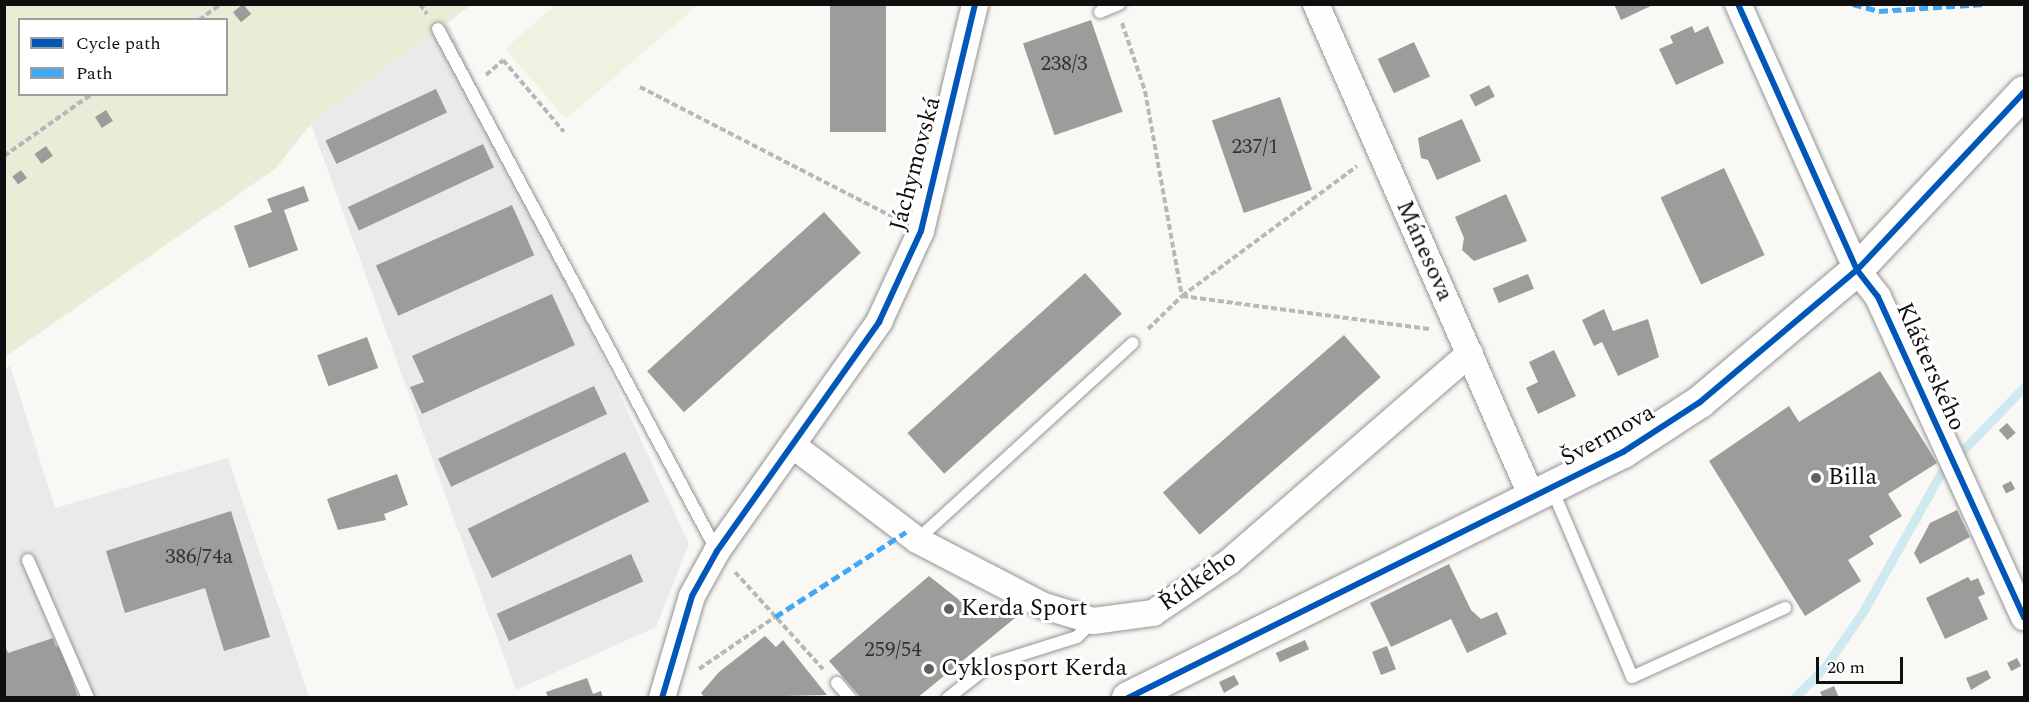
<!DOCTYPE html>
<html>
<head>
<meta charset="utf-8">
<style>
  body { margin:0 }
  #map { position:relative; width:2029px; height:702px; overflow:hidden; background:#faf8f5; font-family:Spectral,serif }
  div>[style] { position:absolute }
  .industrial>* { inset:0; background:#ece9ec }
  .green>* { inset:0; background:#e7edd7 }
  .pitch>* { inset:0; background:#f0f2e1 }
  .stream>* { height:9px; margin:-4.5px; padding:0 4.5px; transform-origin:4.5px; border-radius:4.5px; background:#cfe9f1 }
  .building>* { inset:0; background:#9e9c9a; transform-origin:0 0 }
  .path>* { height:4px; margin-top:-2px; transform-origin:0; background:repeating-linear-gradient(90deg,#b9b8b8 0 6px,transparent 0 9px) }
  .roads { filter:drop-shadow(0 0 2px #959493) drop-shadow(0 0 2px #959493) }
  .service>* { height:12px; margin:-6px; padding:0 6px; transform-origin:6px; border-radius:6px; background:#fefefe }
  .minor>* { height:26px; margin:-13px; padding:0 13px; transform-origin:13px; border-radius:13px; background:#fefefe }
  .tertiary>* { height:32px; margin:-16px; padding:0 16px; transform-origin:16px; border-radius:16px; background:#fefefe }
  .quiet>* { height:4.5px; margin-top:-2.25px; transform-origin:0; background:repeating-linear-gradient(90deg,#3fa9f5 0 9px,transparent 0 13.5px) }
  .cycleway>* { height:6px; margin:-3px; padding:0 3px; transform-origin:3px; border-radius:3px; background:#0057b8 }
  .dots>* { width:16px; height:16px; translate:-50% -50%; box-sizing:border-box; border:3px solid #fff; border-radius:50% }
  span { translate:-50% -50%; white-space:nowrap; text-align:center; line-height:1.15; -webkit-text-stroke:6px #fff; paint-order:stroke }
  .number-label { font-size:21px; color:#333232 }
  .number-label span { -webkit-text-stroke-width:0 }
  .street-label { font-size:24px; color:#0f0f0f }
  .poi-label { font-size:24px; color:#0f0f0f }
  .left { translate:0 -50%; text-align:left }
  .frame { position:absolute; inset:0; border:6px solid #0f0f0f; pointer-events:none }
  .legend { position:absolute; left:18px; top:18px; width:210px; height:78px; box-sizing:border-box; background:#fff; border:2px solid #9f9f9f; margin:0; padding:8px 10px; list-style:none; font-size:18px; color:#0f0f0f }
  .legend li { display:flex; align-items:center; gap:12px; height:30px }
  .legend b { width:30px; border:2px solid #9f9f9f }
  .scale { position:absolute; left:1816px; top:657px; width:87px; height:27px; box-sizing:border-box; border:3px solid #0f0f0f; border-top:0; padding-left:8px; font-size:18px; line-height:21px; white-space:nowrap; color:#0f0f0f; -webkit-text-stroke:4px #fff; paint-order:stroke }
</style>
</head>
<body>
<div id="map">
  <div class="industrial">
    <div style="clip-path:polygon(448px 22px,689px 544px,656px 627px,516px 690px,311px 124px)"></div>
    <div style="clip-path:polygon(10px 365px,55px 508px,228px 458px,309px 697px,5px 697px,4px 370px)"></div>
  </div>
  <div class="green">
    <div style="clip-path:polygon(evenodd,5px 5px,471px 5px,311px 124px,275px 169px,5px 357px,5px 5px,20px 20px,226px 20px,226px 94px,20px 94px,20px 20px)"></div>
  </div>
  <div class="pitch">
    <div style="clip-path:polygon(556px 4px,698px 4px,698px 5px,566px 119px,505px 49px)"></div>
  </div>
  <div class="stream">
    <div style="left:1794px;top:698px;width:44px;rotate:-45deg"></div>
    <div style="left:1825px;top:667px;width:69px;rotate:-55.6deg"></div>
    <div style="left:1864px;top:610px;width:157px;rotate:-60.7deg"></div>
    <div style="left:1941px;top:473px;width:120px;rotate:-46deg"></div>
  </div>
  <div class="building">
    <div style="left:243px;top:4px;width:13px;height:13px;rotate:51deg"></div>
    <div style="left:830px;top:4px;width:56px;height:128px"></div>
    <div style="clip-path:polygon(1614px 4px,1655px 4px,1621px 20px)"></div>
    <div style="left:1091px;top:20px;width:97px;height:72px;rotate:71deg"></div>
    <div style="clip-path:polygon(1692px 26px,1695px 33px,1708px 26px,1724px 63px,1676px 85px,1659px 49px,1673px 43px,1670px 36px)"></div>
    <div style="left:1414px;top:42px;width:38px;height:40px;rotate:65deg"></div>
    <div style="left:1489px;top:85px;width:13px;height:22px;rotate:63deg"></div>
    <div style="left:436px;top:89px;width:26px;height:122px;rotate:65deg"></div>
    <div style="left:1280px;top:97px;width:98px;height:72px;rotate:71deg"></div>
    <div style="left:106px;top:110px;width:13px;height:13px;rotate:58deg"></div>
    <div style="clip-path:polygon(1462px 119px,1481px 161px,1437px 180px,1428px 160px,1421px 158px,1418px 138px)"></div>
    <div style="left:483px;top:144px;width:26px;height:149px;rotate:65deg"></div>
    <div style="left:46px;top:146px;width:12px;height:14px;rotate:55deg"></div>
    <div style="left:1724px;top:168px;width:96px;height:70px;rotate:65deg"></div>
    <div style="left:21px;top:170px;width:10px;height:11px;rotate:53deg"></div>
    <div style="clip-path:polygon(304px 186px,309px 201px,284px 210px,298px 250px,249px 268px,234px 226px,272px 212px,267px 199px)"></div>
    <div style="clip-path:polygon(1506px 194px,1527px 241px,1474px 261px,1462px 250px,1464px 238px,1455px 217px)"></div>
    <div style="left:512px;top:205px;width:55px;height:149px;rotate:66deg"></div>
    <div style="left:824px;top:212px;width:55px;height:238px;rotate:48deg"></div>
    <div style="left:1085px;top:273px;width:55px;height:239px;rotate:48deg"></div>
    <div style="left:1528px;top:274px;width:16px;height:38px;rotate:68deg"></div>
    <div style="clip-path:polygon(552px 294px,575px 345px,422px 414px,410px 387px,424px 382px,412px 356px)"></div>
    <div style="clip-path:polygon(1604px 309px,1613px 331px,1648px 319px,1659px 357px,1618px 376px,1602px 342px,1594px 346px,1582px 320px)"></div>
    <div style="left:1344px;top:335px;width:56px;height:240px;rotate:49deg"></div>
    <div style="left:367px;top:337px;width:33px;height:53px;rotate:70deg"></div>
    <div style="clip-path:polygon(1554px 350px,1576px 396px,1538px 414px,1526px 388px,1538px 382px,1529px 362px)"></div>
    <div style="clip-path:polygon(1880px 371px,1937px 463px,1888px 494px,1902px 516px,1869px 536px,1874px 544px,1848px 560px,1861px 581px,1805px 616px,1709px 461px,1789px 406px,1799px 422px)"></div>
    <div style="left:594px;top:386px;width:31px;height:172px;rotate:65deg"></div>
    <div style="left:2007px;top:423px;width:13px;height:11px;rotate:48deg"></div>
    <div style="left:625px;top:452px;width:55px;height:175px;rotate:64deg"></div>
    <div style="clip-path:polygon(397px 474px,408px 505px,384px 514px,386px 520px,338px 530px,327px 499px)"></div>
    <div style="left:2011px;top:481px;width:9px;height:10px;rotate:63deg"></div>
    <div style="clip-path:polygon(1957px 510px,1970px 537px,1920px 564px,1914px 553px,1930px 523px)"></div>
    <div style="clip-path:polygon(231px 511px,270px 637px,224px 651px,205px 588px,125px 613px,106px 551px)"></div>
    <div style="left:631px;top:554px;width:30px;height:147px;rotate:66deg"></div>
    <div style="clip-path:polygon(1449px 564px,1471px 610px,1481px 619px,1497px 612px,1507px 634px,1467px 653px,1451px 619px,1391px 647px,1370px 603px)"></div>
    <div style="clip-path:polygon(929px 576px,981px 617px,992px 607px,1015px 618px,917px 698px,861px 698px,829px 661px)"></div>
    <div style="clip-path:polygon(1968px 577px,1971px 581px,1978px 578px,1985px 594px,1978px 597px,1988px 619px,1945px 639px,1926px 598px)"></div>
    <div style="clip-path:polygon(765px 636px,776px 647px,783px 640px,827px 695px,705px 698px,701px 693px,719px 672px)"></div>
    <div style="clip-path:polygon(53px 638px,56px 647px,61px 645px,78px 698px,4px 698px,4px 643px,8px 653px)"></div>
    <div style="left:1305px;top:640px;width:10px;height:32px;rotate:66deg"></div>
    <div style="left:1387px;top:646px;width:25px;height:16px;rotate:69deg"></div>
    <div style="left:2017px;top:658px;width:9px;height:11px;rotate:63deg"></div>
    <div style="clip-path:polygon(1987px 670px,1991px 678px,1971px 690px,1966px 678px)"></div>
    <div style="clip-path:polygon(1234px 675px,1239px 684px,1224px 693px,1219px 682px)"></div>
    <div style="clip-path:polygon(587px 678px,593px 694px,601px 691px,603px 698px,548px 698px,546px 692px)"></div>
    <div style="clip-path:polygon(1834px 686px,1839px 698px,1823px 698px,1820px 692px)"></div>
  </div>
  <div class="path">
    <div style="left:420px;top:4px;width:12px;rotate:55deg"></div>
    <div style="left:199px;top:20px;width:27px;rotate:-36deg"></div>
    <div style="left:1122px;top:23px;width:72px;rotate:71.3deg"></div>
    <div style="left:1145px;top:91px;width:208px;rotate:79.8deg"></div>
    <div style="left:1182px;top:296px;width:249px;rotate:7.6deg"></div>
    <div style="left:486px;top:75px;width:23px;rotate:-41deg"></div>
    <div style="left:503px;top:60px;width:94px;rotate:49.7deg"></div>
    <div style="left:640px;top:87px;width:287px;rotate:27.2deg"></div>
    <div style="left:4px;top:156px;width:108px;rotate:-35.2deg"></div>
    <div style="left:1148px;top:329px;width:47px;rotate:-44.1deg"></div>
    <div style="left:1182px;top:296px;width:218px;rotate:-36.6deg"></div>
    <div style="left:735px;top:572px;width:131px;rotate:47.8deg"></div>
    <div style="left:699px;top:669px;width:92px;rotate:-34.4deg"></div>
  </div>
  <div class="roads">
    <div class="service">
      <div style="left:1100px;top:12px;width:21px;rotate:-23deg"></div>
      <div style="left:438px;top:29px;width:592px;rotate:61.88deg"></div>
      <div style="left:1552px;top:489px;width:204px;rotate:66.9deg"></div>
      <div style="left:1632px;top:677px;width:168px;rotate:-24.3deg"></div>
      <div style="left:917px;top:540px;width:292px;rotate:-42.4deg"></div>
      <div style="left:28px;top:560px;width:150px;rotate:66.5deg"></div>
      <div style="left:837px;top:683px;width:20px;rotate:49deg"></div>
      <div style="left:948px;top:698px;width:55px;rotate:-38.3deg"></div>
      <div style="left:991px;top:664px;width:90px;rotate:-17.4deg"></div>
      <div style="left:1077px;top:637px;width:23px;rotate:-45deg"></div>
    </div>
    <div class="minor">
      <div style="left:1316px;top:4px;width:538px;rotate:66.34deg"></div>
      <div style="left:1738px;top:4px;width:291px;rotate:65.9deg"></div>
      <div style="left:1857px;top:270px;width:34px;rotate:52deg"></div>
      <div style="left:1878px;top:297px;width:352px;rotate:65.5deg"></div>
      <div style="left:795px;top:447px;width:153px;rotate:37.3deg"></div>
      <div style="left:917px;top:540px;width:143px;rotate:27.5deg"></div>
      <div style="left:1044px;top:606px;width:51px;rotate:17deg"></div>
      <div style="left:1093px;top:621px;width:61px;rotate:-7.6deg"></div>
      <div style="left:1153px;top:613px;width:92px;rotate:-33.9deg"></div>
      <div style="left:1229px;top:562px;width:319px;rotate:-40.9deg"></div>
      <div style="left:662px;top:698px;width:106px;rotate:-73.6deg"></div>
      <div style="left:692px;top:596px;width:51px;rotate:-60.9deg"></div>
      <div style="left:717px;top:551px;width:281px;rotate:-54.7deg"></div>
      <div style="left:879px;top:322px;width:100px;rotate:-65.2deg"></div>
      <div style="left:921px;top:231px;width:233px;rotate:-76.6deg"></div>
    </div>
    <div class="tertiary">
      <div style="left:1128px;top:698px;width:553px;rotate:-26.43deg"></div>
      <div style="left:1623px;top:452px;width:92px;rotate:-33deg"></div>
      <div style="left:1700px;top:402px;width:205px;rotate:-40.1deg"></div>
      <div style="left:1857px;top:270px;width:244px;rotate:-46.8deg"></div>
    </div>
  </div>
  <div class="quiet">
    <div style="left:1853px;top:4px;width:27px;rotate:15deg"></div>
    <div style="left:1879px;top:11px;width:105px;rotate:-3.8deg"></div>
    <div style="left:775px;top:617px;width:156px;rotate:-33deg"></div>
  </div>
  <div class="cycleway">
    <div style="left:1738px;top:4px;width:291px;rotate:65.9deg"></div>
    <div style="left:1857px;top:270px;width:34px;rotate:52deg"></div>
    <div style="left:1878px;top:297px;width:352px;rotate:65.5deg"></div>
    <div style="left:662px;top:698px;width:106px;rotate:-73.6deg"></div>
    <div style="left:692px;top:596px;width:51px;rotate:-60.9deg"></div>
    <div style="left:717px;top:551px;width:281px;rotate:-54.7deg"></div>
    <div style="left:879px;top:322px;width:100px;rotate:-65.2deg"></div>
    <div style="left:921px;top:231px;width:233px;rotate:-76.6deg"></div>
    <div style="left:1128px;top:698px;width:553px;rotate:-26.43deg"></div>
    <div style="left:1623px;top:452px;width:92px;rotate:-33deg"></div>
    <div style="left:1700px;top:402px;width:205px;rotate:-40.1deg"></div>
    <div style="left:1857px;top:270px;width:244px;rotate:-46.8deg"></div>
  </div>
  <div class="dots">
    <div style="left:1816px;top:478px;background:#616160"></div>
    <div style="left:949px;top:609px;background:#616160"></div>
    <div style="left:929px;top:669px;background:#616160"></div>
  </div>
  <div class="number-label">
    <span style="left:1064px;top:64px">238/3</span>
    <span style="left:1255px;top:147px">237/1</span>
    <span style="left:199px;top:557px">386/74a</span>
    <span style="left:893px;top:650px">259/54</span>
  </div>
  <div class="street-label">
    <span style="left:916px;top:164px;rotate:-75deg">Jáchymovská</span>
    <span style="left:1424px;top:251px;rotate:66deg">Mánesova</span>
    <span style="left:1930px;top:367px;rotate:66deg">Klášterského</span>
    <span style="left:1608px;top:436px;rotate:-29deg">Švermova</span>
    <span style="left:1198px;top:581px;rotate:-35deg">Řídkého</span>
  </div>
  <div class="poi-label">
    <span class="left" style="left:1828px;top:478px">Billa</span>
    <span class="left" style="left:961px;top:609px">Kerda Sport</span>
    <span class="left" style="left:941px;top:669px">Cyklosport Kerda</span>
  </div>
  <div class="frame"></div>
  <ul class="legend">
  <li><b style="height:8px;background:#0057b8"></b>Cycle path</li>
  <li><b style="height:8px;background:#3fa9f5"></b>Path</li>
  </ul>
  <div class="scale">20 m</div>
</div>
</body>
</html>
